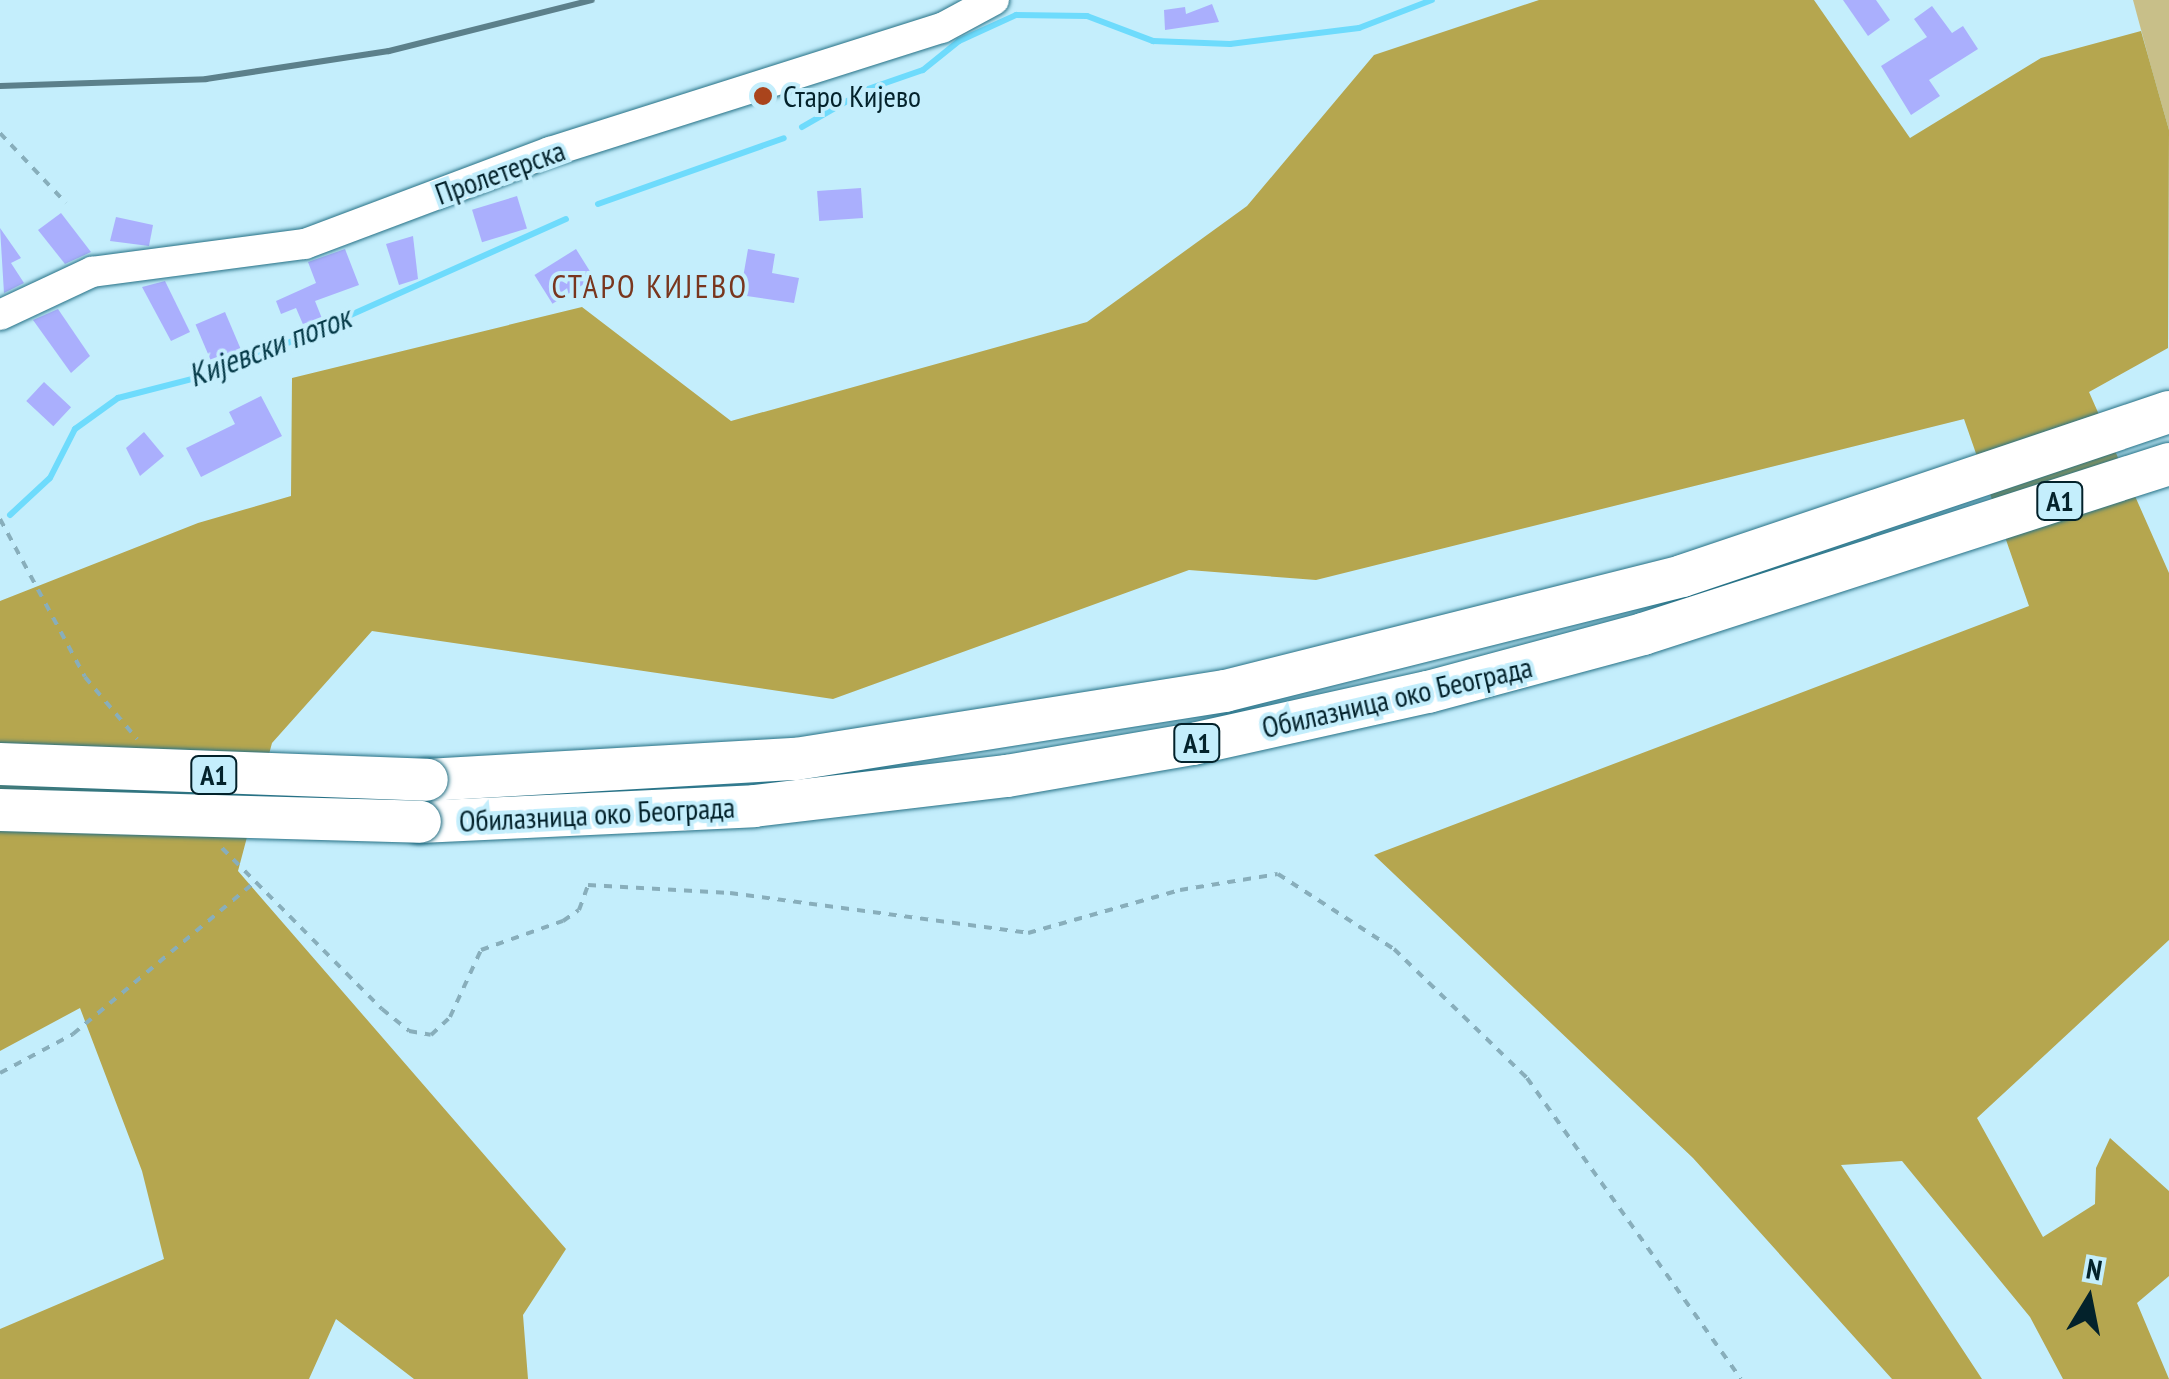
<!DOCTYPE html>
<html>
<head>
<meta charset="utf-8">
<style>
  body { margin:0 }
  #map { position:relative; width:2169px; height:1379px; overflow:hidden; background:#c4eefc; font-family:"PT Sans Narrow",sans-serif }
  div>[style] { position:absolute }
  .green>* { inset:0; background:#c8bf89 }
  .forest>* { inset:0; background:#b5a64f }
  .stream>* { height:6px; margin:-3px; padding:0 3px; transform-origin:3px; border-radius:3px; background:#6edbfc }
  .building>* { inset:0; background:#aaaffd; transform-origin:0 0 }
  .path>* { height:4px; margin-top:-2px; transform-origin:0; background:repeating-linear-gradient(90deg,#88aebb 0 8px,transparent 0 16px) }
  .roads { filter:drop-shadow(0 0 2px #257085) drop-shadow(0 0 2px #257085) }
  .minor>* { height:30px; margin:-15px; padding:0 15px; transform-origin:15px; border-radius:15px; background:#fff }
  .highway>* { height:42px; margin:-21px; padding:0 21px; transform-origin:21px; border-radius:21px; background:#fff }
  .rail>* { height:6px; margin:-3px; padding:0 3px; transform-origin:3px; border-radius:3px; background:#5c808b }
  .bridges { filter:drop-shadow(0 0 2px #257085) drop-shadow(0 0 2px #257085) }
  .highway-bridge>* { height:42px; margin:-21px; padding:0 21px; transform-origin:21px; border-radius:21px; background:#fff }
  .dots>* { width:28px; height:28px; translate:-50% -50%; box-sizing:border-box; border:5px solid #c4eefc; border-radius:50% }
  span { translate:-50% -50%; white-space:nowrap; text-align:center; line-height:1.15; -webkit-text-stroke:8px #c4eefc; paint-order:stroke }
  .shield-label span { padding:2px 8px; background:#c4eefc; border:2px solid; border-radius:8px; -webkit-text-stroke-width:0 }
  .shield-label { font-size:28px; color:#03222b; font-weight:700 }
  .poi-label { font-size:30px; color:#03222b }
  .left { translate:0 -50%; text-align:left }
  .street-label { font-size:30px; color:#03222b }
  .neighbourhood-label { font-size:32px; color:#79361e; letter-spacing:2.5px }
  .water-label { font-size:32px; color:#043947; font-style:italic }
  .north { position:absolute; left:2039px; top:1249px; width:100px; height:100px; -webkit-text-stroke:8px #c4eefc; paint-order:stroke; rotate:10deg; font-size:28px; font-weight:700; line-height:40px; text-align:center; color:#03222b }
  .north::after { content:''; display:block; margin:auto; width:35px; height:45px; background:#03222b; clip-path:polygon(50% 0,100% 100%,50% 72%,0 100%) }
</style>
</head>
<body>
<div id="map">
  <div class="green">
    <div style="clip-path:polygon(2133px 0,2169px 0,2169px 130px,2150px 63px)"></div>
  </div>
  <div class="forest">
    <div style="clip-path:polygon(1539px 0,1814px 0,1910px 138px,2041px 58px,2141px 31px,2169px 130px,2168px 348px,2089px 392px,2169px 573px,2169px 940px,1977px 1118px,2043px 1237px,2095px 1204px,2096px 1168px,2110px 1138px,2169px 1191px,2169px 1276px,2137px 1303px,2169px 1379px,2063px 1379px,2030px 1317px,1902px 1161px,1841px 1165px,1982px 1379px,1892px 1379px,1693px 1158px,1374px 855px,2029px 606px,1964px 419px,1316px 580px,1189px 570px,833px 699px,372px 631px,272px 743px,238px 871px,566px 1249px,523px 1315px,528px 1379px,414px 1379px,336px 1319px,309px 1379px,0 1379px,0 1329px,164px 1259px,142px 1171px,80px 1008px,0 1051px,0 601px,198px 523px,291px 496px,292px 378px,582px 307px,731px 421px,1087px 322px,1247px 206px,1374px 55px)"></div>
  </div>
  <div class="stream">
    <div style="left:802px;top:127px;width:76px;rotate:-29.9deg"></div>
    <div style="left:868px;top:89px;width:58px;rotate:-19.1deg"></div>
    <div style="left:923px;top:70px;width:46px;rotate:-38.9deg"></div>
    <div style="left:959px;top:41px;width:63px;rotate:-24.5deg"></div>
    <div style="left:1016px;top:15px;width:71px;rotate:0.8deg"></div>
    <div style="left:1087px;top:16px;width:71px;rotate:20.7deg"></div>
    <div style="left:1153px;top:41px;width:77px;rotate:2.2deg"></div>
    <div style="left:1230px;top:44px;width:130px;rotate:-7.1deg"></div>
    <div style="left:1359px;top:28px;width:78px;rotate:-21deg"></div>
    <div style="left:598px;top:204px;width:197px;rotate:-19.5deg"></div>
    <div style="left:10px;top:515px;width:54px;rotate:-42.8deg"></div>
    <div style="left:50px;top:478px;width:55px;rotate:-63deg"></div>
    <div style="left:75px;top:429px;width:53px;rotate:-35.8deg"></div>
    <div style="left:118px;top:398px;width:113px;rotate:-14.4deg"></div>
    <div style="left:227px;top:370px;width:371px;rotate:-24deg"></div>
  </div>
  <div class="building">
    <div style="clip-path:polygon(1843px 0,1876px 0,1890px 20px,1868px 36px)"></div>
    <div style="clip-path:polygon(1212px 4px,1219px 22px,1165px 30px,1164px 10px,1185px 7px,1186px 14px)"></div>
    <div style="clip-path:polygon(1932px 6px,1952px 33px,1963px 26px,1978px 49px,1929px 80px,1940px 96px,1911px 115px,1881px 66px,1927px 37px,1914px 19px)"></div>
    <div style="left:861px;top:188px;width:30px;height:44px;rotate:86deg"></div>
    <div style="left:517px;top:196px;width:34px;height:47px;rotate:73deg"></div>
    <div style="clip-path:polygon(61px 213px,91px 252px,65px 264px,38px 230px)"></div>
    <div style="clip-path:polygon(116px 217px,153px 225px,149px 246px,110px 241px)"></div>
    <div style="clip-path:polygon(0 228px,21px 258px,11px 263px,24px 283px,4px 293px)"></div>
    <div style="clip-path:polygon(413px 236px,418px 279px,399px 285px,386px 244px)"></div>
    <div style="clip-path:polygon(345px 249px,359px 285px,315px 301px,323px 321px,305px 329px,296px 308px,281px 314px,276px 301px,316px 283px,308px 262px)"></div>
    <div style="left:576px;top:249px;width:34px;height:49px;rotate:58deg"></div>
    <div style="clip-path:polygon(748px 249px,775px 254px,772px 273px,799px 278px,794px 303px,740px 295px)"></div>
    <div style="clip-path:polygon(165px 281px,190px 332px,171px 341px,142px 287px)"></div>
    <div style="clip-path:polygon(58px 309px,90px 356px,71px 373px,33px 320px)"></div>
    <div style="left:225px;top:312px;width:41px;height:32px;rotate:67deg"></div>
    <div style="left:44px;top:382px;width:37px;height:26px;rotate:43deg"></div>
    <div style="clip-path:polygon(261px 396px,282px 436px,201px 477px,186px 448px,235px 424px,229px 412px)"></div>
    <div style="clip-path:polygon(144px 432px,164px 456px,140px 476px,126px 448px)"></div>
  </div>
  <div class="path">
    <div style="left:0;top:133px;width:96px;rotate:46.7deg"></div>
    <div style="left:0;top:519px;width:179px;rotate:61.7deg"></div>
    <div style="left:85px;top:677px;width:81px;rotate:50deg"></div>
    <div style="left:222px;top:848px;width:227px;rotate:45.2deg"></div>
    <div style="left:382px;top:1009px;width:35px;rotate:39deg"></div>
    <div style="left:409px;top:1031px;width:22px;rotate:10deg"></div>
    <div style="left:431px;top:1035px;width:26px;rotate:-43deg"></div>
    <div style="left:450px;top:1017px;width:74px;rotate:-65.2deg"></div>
    <div style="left:481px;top:950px;width:87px;rotate:-19.5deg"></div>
    <div style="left:563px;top:921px;width:19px;rotate:-35deg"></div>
    <div style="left:579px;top:910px;width:27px;rotate:-70deg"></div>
    <div style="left:588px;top:885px;width:142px;rotate:3.2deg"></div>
    <div style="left:730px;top:893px;width:301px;rotate:7.6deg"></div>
    <div style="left:1028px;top:933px;width:158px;rotate:-15.8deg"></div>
    <div style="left:1180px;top:890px;width:99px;rotate:-9.3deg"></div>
    <div style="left:1278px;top:874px;width:138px;rotate:32.9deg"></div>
    <div style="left:1394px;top:949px;width:185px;rotate:44.1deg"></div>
    <div style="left:1527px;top:1078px;width:369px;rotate:54.6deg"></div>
    <div style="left:0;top:1073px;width:83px;rotate:-28.1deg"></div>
    <div style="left:73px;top:1034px;width:237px;rotate:-39.9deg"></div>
  </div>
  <div class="roads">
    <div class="minor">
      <div style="left:0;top:315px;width:102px;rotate:-25.1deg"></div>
      <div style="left:92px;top:272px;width:215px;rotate:-7.5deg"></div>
      <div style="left:305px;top:244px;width:262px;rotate:-20.6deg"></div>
      <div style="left:550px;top:152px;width:411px;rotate:-17.6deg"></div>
      <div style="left:942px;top:28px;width:59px;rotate:-28.3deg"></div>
    </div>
    <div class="highway">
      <div style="left:427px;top:780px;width:370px;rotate:-3.3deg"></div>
      <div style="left:796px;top:759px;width:434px;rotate:-9deg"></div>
      <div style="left:1225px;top:691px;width:471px;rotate:-14.1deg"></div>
      <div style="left:1682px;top:576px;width:514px;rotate:-18.61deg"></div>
      <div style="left:420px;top:822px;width:334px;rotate:-2.7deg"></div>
      <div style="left:754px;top:806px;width:255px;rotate:-6.8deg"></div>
      <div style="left:1007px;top:776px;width:189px;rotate:-9.8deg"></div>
      <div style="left:1193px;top:744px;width:241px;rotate:-12.5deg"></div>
      <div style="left:1428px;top:692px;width:223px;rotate:-15.1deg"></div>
      <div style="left:1643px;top:634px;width:553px;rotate:-17.91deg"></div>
    </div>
  </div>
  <div class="rail">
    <div style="left:0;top:86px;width:206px;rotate:-1.9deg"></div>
    <div style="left:206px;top:79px;width:185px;rotate:-8.7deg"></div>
    <div style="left:389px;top:51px;width:209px;rotate:-14.1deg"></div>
  </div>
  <div class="bridges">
    <div class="highway-bridge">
      <div style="left:0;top:764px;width:427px;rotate:2.1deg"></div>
      <div style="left:0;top:810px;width:420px;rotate:1.6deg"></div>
    </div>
  </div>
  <div class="dots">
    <div style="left:763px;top:96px;background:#aa441c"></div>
  </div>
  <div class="shield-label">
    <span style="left:2060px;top:501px">A1</span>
    <span style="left:1197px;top:743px">A1</span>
    <span style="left:214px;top:775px">A1</span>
  </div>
  <div class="poi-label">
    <span class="left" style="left:783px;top:96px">Старо Кијево</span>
  </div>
  <div class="street-label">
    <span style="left:500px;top:172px;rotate:-20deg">Пролетерска</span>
    <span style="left:1397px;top:697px;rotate:-13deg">Обилазница око Београда</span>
    <span style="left:597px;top:814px;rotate:-3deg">Обилазница око Београда</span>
  </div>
  <div class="neighbourhood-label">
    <span style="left:650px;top:286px">СТАРО КИЈЕВО</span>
  </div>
  <div class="water-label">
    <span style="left:269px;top:346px;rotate:-21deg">Кијевски поток</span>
  </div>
  <div class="north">N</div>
</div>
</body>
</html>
